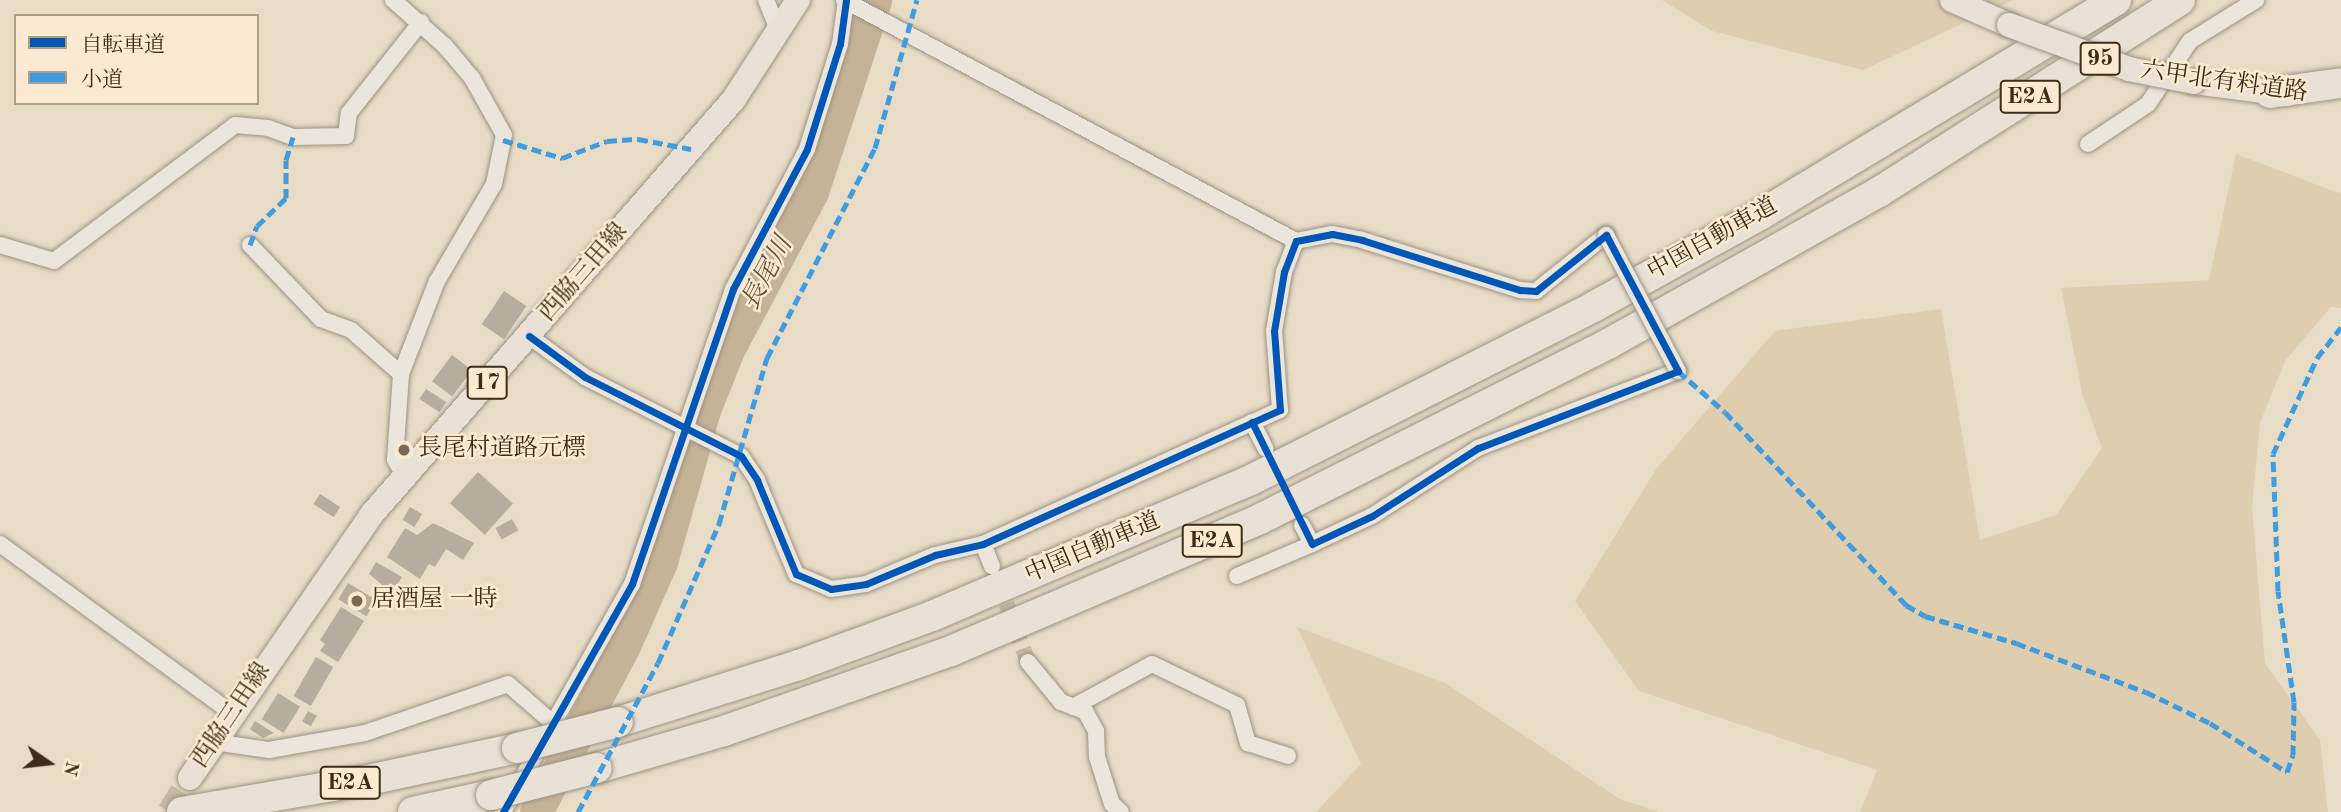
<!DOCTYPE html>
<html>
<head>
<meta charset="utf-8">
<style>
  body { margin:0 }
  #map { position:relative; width:2341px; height:812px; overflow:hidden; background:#e9dcc7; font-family:"Old Standard TT","Noto Serif JP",serif }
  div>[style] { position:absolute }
  .green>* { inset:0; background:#dfcdb0 }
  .river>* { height:33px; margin:-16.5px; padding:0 16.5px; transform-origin:16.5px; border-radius:16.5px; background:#c6b397 }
  .building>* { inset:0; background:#b6ad9e; transform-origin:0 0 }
  .street-tunnel>* { height:16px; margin-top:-8px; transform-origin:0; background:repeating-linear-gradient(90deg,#c6b9a4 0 16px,transparent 0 24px) }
  .primary-tunnel>* { height:24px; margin-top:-12px; transform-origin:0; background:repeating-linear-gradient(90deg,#c6b9a4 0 24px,transparent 0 36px) }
  .roads { filter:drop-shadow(0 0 2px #9c9384) drop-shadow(0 0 2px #9c9384) }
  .street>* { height:16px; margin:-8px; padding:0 8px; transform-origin:8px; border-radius:8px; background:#ece5db }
  .primary>* { height:24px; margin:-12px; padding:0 12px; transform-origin:12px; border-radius:12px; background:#e9e1d5 }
  .highway>* { height:30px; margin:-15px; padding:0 15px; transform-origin:15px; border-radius:15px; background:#e9e1d5 }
  .bridges { filter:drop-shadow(0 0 2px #9c9384) drop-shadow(0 0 2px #9c9384) }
  .street-bridge>* { height:16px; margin:-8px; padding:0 8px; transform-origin:8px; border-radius:8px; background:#ece5db }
  .primary-bridge>* { height:24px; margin:-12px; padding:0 12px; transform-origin:12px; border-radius:12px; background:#e9e1d5 }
  .highway-bridge>* { height:30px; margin:-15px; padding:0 15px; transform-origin:15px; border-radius:15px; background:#e9e1d5 }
  .quiet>* { height:5px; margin-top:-2.5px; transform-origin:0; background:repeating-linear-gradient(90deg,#3f9cdf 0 10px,transparent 0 15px) }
  .cycleway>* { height:7px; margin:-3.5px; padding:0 3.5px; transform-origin:3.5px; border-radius:3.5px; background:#0057b8 }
  .dots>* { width:19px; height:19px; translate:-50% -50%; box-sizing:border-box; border:4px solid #faead2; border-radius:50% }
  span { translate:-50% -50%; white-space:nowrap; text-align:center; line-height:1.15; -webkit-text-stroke:5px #faead2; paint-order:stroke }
  .shield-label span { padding:2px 5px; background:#faead2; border:2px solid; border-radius:5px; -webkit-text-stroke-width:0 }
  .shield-label { font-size:23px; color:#3c2c18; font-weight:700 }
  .street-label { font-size:24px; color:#3c2c18 }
  .poi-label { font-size:24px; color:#3c2c18 }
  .left { translate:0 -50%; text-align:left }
  .water-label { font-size:26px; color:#614f38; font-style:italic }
  .legend { position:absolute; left:14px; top:14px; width:245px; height:91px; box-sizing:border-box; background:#faead2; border:2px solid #ae9e88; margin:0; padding:9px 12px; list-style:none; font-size:21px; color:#3c2c18 }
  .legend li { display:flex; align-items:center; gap:14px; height:35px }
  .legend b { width:35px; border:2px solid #ae9e88 }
  .north { position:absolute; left:14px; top:728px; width:70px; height:70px; -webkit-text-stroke:5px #faead2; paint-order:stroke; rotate:104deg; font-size:19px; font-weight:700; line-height:28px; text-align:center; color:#3c2c18 }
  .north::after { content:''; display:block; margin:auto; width:24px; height:32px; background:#3c2c18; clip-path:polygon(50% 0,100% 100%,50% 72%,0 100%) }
</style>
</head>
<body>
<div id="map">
  <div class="green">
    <div style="clip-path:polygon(1662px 0,2013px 0,1863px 70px,1712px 31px)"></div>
    <div style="clip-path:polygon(2236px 154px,2341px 194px,2341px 308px,2331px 307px,2285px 361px,2260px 423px,2252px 507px,2265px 663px,2320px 740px,2328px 812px,1860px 812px,1877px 770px,1639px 691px,1575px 601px,1656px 469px,1775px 331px,1941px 309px,1980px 540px,2056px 515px,2102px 448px,2083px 397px,2061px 288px,2209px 280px)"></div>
    <div style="clip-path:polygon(1297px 627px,1445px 683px,1620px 799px,1659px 812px,1316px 812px,1361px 764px)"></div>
  </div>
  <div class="river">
    <div style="left:536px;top:812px;width:186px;rotate:-62.1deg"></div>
    <div style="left:623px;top:648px;width:94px;rotate:-66.2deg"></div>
    <div style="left:661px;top:562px;width:158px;rotate:-74.2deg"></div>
    <div style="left:704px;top:410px;width:65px;rotate:-68.2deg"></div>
    <div style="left:728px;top:350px;width:179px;rotate:-62deg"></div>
    <div style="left:812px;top:192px;width:202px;rotate:-71.8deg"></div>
  </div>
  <div class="building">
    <div style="left:504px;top:291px;width:27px;height:40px;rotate:34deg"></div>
    <div style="left:452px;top:355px;width:25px;height:33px;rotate:37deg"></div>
    <div style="left:426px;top:389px;width:24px;height:12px;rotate:33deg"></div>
    <div style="left:478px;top:472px;width:47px;height:42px;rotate:42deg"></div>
    <div style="left:320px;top:494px;width:24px;height:12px;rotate:33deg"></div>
    <div style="left:410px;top:507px;width:14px;height:15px;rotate:30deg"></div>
    <div style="left:512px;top:519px;width:13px;height:19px;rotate:61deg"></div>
    <div style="clip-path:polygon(433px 523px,474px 543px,463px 560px,446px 549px,435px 567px,429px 564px,420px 579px,387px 557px,405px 528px,417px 535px)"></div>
    <div style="clip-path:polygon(376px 562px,402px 577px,392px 593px,369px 574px)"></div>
    <div style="left:348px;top:583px;width:33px;height:19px;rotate:31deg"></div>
    <div style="clip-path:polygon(341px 607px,364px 621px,338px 662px,320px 651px,325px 644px,320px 640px)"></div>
    <div style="left:316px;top:657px;width:20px;height:45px;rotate:30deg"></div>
    <div style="left:278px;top:693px;width:26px;height:31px;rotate:32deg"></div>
    <div style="left:308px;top:711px;width:10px;height:12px;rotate:29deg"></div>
    <div style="clip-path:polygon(255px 721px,274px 733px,263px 738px,250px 729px)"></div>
  </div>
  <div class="street-tunnel">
    <div style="left:998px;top:581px;width:86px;rotate:69.7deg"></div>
  </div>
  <div class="primary-tunnel">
    <div style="left:169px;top:812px;width:40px;rotate:-58deg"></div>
  </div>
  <div class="roads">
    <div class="street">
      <div style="left:393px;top:0;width:69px;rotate:41.5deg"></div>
      <div style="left:445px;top:46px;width:42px;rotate:49.8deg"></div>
      <div style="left:472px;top:78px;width:65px;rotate:60.7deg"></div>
      <div style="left:504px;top:135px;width:50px;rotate:101.5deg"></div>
      <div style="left:494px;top:184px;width:113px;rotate:120.4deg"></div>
      <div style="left:437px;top:281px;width:100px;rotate:111.2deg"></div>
      <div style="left:401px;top:374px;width:86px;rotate:94deg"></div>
      <div style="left:395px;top:460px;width:17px;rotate:59deg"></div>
      <div style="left:766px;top:0;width:35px;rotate:68deg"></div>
      <div style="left:844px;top:0;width:512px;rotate:28.07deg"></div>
      <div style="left:2088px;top:144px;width:72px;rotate:-33.7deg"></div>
      <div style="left:2148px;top:104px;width:76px;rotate:-56.3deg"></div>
      <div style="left:2190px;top:41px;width:78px;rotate:-31.8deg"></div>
      <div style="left:0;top:245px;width:56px;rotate:16.5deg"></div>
      <div style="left:54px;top:261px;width:226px;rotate:-36.9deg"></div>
      <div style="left:235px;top:125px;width:33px;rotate:5deg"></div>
      <div style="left:268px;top:128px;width:27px;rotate:20deg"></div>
      <div style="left:293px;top:137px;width:53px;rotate:-1.1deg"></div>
      <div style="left:346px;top:136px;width:23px;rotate:-83deg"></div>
      <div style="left:349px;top:113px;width:116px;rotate:-51.6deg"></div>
      <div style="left:250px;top:245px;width:103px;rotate:46.2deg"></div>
      <div style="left:321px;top:319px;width:32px;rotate:20deg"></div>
      <div style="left:351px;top:330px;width:67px;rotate:41.3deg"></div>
      <div style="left:529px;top:336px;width:69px;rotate:36.2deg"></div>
      <div style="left:585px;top:377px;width:175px;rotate:26.9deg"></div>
      <div style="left:741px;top:456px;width:29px;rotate:56deg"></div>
      <div style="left:757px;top:480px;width:102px;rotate:67.5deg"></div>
      <div style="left:796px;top:574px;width:38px;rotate:23deg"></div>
      <div style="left:831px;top:589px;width:35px;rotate:-8deg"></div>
      <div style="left:866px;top:584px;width:75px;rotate:-22.8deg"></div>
      <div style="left:935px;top:555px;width:49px;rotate:-12.9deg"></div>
      <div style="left:983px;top:544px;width:326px;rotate:-24.3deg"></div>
      <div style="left:1280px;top:410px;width:79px;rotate:-94.3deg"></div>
      <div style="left:1274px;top:331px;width:60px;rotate:-80.4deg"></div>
      <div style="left:1284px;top:272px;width:33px;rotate:-69deg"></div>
      <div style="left:1296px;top:241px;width:37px;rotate:-11deg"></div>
      <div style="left:1332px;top:234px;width:31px;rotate:11deg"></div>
      <div style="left:1362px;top:240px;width:166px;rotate:17.6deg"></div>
      <div style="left:1520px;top:290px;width:16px;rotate:4deg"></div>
      <div style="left:1536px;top:291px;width:90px;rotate:-38.7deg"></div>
      <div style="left:1252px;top:422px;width:30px;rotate:63deg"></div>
      <div style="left:1302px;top:525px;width:21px;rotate:62deg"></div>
      <div style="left:1312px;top:544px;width:66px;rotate:-25deg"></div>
      <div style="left:1372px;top:516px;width:126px;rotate:-32.7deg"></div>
      <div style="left:1478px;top:448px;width:214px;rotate:-21.1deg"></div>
      <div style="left:0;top:544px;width:288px;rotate:36.1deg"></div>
      <div style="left:983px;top:544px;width:24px;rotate:68deg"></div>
      <div style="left:1237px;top:576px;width:82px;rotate:-23.1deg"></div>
      <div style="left:1028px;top:662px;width:52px;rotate:50.5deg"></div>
      <div style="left:1061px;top:702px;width:26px;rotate:21deg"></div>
      <div style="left:1085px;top:711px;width:23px;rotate:61deg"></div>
      <div style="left:1096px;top:731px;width:26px;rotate:88deg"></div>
      <div style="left:1097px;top:757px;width:49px;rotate:72.3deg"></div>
      <div style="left:1112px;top:804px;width:12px;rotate:42deg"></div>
      <div style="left:1073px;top:707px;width:90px;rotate:-28.6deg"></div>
      <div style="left:1152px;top:664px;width:94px;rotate:25.8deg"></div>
      <div style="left:1237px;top:705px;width:40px;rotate:74deg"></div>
      <div style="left:1248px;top:743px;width:42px;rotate:18deg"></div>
      <div style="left:214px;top:742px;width:56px;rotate:8.3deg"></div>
      <div style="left:269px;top:750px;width:97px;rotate:-10deg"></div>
      <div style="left:365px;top:733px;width:151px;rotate:-18.9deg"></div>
      <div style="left:508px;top:684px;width:62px;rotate:41.1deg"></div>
      <div style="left:503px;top:812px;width:262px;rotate:-60.5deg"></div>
      <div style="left:632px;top:584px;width:312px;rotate:-71.1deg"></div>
      <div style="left:733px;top:289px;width:158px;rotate:-62.1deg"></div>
      <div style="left:807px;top:149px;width:110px;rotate:-72.6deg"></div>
      <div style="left:840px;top:44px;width:44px;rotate:-82.2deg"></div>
    </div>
    <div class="primary">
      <div style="left:1952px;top:0;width:62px;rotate:23.7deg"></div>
      <div style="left:2194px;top:82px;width:94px;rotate:7.4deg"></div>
      <div style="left:190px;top:778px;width:321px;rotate:-55.4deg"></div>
      <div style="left:372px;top:514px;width:551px;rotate:-48.9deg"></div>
      <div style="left:734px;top:99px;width:118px;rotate:-57.1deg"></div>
    </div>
    <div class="highway">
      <div style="left:2270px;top:93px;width:72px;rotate:-8deg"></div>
      <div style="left:618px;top:722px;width:190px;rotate:-17.5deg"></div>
      <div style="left:799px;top:665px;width:142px;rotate:-20.2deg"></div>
      <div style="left:932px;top:616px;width:345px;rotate:-23.1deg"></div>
      <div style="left:1249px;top:481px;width:388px;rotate:-26.8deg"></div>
      <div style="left:1595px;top:306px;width:188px;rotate:-28.9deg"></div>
      <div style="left:1760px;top:215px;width:416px;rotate:-31.1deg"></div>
      <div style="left:597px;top:768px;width:132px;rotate:-16.2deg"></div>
      <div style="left:724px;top:731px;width:241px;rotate:-19.4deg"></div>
      <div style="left:951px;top:651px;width:336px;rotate:-23.1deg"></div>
      <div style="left:1260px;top:519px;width:390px;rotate:-26.7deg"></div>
      <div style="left:1608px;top:344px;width:311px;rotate:-29.3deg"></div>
      <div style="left:1879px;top:192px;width:357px;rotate:-32.5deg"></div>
      <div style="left:182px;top:812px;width:194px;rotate:-9.8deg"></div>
      <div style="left:373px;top:779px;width:147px;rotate:-12.1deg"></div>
      <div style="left:413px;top:812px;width:80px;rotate:-12.3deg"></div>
    </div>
  </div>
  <div class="bridges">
    <div class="street-bridge">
      <div style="left:1606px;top:235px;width:154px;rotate:62.1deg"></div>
    </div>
    <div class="primary-bridge">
      <div style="left:2009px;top:25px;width:128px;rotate:20.1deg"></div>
      <div style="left:2129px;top:69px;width:66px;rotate:11.3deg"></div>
    </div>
    <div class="highway-bridge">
      <div style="left:517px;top:748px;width:104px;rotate:-14.4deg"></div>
      <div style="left:491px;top:795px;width:109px;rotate:-14.3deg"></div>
    </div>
  </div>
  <div class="quiet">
    <div style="left:503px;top:140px;width:62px;rotate:17deg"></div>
    <div style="left:562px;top:158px;width:48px;rotate:-20.7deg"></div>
    <div style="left:607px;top:141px;width:31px;rotate:-4deg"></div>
    <div style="left:638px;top:139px;width:54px;rotate:10.7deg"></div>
    <div style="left:250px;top:245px;width:20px;rotate:-70deg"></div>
    <div style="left:257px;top:226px;width:40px;rotate:-44deg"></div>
    <div style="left:286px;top:198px;width:38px;rotate:-90deg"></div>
    <div style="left:286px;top:160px;width:24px;rotate:-73deg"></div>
    <div style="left:1678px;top:371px;width:62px;rotate:41.1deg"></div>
    <div style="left:1725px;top:412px;width:265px;rotate:46.8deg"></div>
    <div style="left:1906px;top:605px;width:22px;rotate:30deg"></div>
    <div style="left:1925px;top:616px;width:95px;rotate:16.5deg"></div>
    <div style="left:2016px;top:643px;width:139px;rotate:20.7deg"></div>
    <div style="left:2146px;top:692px;width:71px;rotate:25.8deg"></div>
    <div style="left:2210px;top:723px;width:91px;rotate:32.5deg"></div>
    <div style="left:2287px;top:772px;width:18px;rotate:-71deg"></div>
    <div style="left:2293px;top:755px;width:53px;rotate:-88.9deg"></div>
    <div style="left:2294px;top:702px;width:112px;rotate:-98.2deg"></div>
    <div style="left:2278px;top:591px;width:137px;rotate:-92.1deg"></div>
    <div style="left:2273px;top:454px;width:106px;rotate:-65.4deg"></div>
    <div style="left:2317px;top:358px;width:39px;rotate:-52deg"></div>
    <div style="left:578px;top:812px;width:169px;rotate:-61.8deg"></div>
    <div style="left:658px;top:663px;width:152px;rotate:-66.3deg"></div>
    <div style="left:719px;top:524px;width:173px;rotate:-73.9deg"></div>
    <div style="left:767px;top:358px;width:236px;rotate:-62.8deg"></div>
    <div style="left:875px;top:148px;width:154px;rotate:-74.2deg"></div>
  </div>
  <div class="cycleway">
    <div style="left:529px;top:336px;width:69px;rotate:36.2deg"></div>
    <div style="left:585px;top:377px;width:175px;rotate:26.9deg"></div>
    <div style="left:741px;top:456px;width:29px;rotate:56deg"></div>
    <div style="left:757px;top:480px;width:102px;rotate:67.5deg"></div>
    <div style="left:796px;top:574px;width:38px;rotate:23deg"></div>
    <div style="left:831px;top:589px;width:35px;rotate:-8deg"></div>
    <div style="left:866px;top:584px;width:75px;rotate:-22.8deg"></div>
    <div style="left:935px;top:555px;width:49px;rotate:-12.9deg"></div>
    <div style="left:983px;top:544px;width:326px;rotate:-24.3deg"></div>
    <div style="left:1280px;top:410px;width:79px;rotate:-94.3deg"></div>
    <div style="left:1274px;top:331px;width:60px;rotate:-80.4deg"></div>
    <div style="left:1284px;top:272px;width:33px;rotate:-69deg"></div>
    <div style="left:1296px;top:241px;width:37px;rotate:-11deg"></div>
    <div style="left:1332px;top:234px;width:31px;rotate:11deg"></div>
    <div style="left:1362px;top:240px;width:166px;rotate:17.6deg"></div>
    <div style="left:1520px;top:290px;width:16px;rotate:4deg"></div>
    <div style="left:1536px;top:291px;width:90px;rotate:-38.7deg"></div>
    <div style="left:1606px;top:235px;width:154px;rotate:62.1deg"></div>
    <div style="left:1678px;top:371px;width:214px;rotate:158.9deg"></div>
    <div style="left:1478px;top:448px;width:126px;rotate:147.3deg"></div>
    <div style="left:1372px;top:516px;width:66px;rotate:155deg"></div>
    <div style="left:1312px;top:544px;width:136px;rotate:-116.2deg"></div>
    <div style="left:503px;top:812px;width:262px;rotate:-60.5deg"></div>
    <div style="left:632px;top:584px;width:312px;rotate:-71.1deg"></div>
    <div style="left:733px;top:289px;width:158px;rotate:-62.1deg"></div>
    <div style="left:807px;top:149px;width:110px;rotate:-72.6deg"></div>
    <div style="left:840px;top:44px;width:44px;rotate:-82.2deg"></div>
  </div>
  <div class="dots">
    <div style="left:404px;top:450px;background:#796a55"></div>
    <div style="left:357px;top:601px;background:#796a55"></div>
  </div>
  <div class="shield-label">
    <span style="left:2100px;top:59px">95</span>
    <span style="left:2030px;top:97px">E2A</span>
    <span style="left:487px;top:383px">17</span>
    <span style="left:1212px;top:541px">E2A</span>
    <span style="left:350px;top:783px">E2A</span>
  </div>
  <div class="street-label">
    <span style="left:2224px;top:83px;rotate:8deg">六甲北有料道路</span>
    <span style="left:1713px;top:240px;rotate:-29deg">中国自動車道</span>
    <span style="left:584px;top:273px;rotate:-49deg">西脇三田線</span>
    <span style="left:1093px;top:549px;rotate:-23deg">中国自動車道</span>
    <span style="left:232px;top:716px;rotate:-56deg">西脇三田線</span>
  </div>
  <div class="poi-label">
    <span class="left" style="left:418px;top:450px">長尾村道路元標</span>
    <span class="left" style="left:371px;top:601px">居酒屋 一時</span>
  </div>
  <div class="water-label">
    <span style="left:768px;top:274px;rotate:-62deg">長尾川</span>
  </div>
  <ul class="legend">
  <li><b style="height:9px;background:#0057b8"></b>自転車道</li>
  <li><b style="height:9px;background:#3f9cdf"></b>小道</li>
  </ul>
  <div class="north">N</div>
</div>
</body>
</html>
